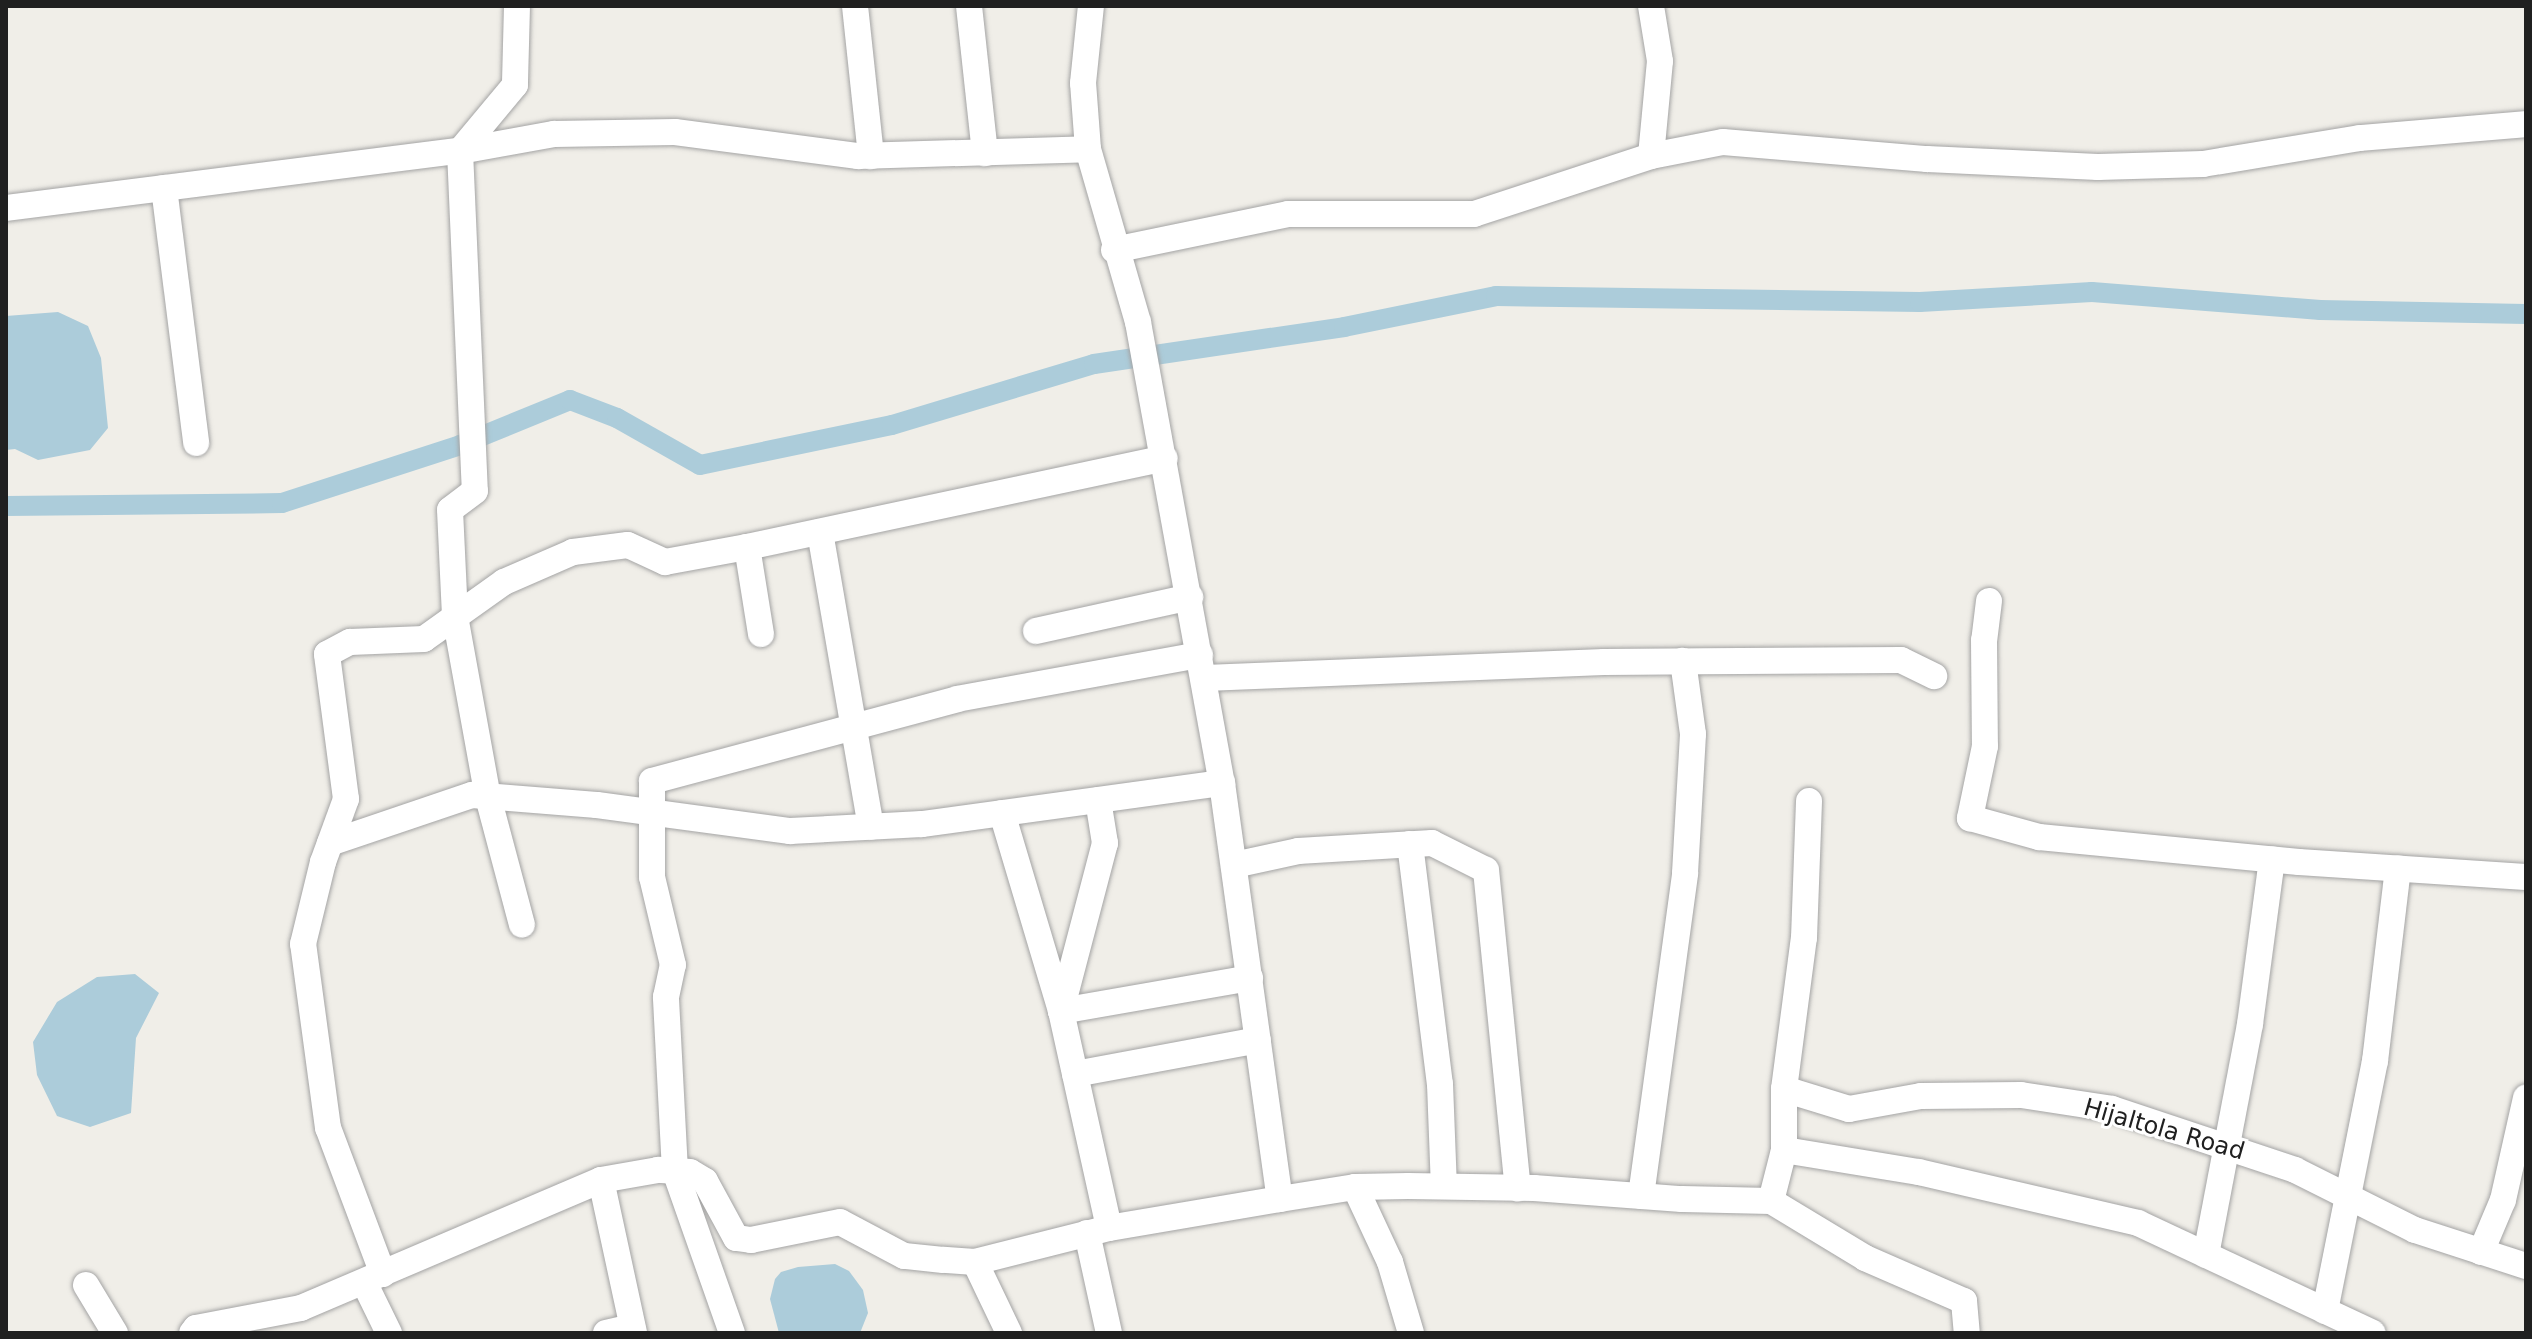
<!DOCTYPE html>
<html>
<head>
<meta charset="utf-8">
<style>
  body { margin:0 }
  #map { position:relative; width:2532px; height:1339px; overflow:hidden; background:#f0eee8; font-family:"DejaVu Sans",sans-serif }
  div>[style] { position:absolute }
  .water>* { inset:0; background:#acccda }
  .canal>* { height:20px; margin:-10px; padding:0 10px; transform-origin:10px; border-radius:10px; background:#acccda }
  .roads { filter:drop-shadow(0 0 2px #a4a4a4) drop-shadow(0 0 2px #a4a4a4) }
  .minor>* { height:26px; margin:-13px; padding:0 13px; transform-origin:13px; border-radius:13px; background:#fff }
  span { translate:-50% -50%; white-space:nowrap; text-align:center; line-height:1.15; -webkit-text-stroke:6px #fff; paint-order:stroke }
  .street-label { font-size:24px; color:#202020 }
  .frame { position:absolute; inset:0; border:8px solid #202020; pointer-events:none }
</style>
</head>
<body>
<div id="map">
  <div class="water">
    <div style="clip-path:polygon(58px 312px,88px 326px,101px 358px,108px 428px,90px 450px,38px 460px,15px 449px,6px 450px,6px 316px)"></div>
    <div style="clip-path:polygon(135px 974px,159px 993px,136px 1038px,131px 1113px,90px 1127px,57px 1116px,37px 1075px,33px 1042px,57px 1002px,97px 977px)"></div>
    <div style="clip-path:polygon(835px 1264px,849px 1271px,863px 1290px,868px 1313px,860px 1333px,779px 1333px,770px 1299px,775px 1279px,781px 1272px,798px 1267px)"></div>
  </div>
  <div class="canal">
    <div style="left:6px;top:506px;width:276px;rotate:-0.6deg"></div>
    <div style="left:282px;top:503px;width:187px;rotate:-18deg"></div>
    <div style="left:460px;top:445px;width:119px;rotate:-22.2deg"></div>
    <div style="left:570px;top:400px;width:50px;rotate:21deg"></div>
    <div style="left:617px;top:418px;width:95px;rotate:29.5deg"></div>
    <div style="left:700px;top:465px;width:196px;rotate:-11.8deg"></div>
    <div style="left:892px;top:425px;width:211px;rotate:-16.8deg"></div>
    <div style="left:1094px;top:364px;width:253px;rotate:-8.4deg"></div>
    <div style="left:1344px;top:327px;width:155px;rotate:-11.5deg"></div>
    <div style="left:1496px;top:296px;width:424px;rotate:0.8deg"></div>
    <div style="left:1920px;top:302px;width:172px;rotate:-3.3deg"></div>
    <div style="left:2092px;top:292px;width:229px;rotate:4.5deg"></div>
    <div style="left:2320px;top:310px;width:206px;rotate:1.1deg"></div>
  </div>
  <div class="roads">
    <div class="minor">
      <div style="left:517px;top:6px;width:79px;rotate:91.5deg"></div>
      <div style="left:515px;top:85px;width:86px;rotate:129.8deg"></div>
      <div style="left:460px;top:151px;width:340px;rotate:87.5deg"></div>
      <div style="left:475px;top:491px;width:31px;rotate:143deg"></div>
      <div style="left:450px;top:510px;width:106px;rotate:87.3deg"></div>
      <div style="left:455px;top:616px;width:184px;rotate:79.7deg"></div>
      <div style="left:488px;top:797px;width:132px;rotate:75.1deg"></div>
      <div style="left:855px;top:6px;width:151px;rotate:83.9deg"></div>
      <div style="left:969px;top:6px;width:148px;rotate:83.8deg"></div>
      <div style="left:1088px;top:149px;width:66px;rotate:-94.3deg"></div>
      <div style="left:1083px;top:83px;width:77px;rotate:-84.1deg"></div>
      <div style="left:1651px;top:156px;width:95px;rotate:-84.6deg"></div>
      <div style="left:1660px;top:61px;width:56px;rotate:-99.3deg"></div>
      <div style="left:164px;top:188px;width:257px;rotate:82.8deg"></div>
      <div style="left:6px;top:208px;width:458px;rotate:-7.2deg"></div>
      <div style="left:460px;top:151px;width:96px;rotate:-10.3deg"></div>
      <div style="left:554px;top:134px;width:121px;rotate:-0.9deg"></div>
      <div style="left:675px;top:132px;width:185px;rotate:7.5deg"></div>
      <div style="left:858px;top:156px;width:230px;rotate:-1.7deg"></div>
      <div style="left:1088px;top:149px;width:180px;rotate:73.9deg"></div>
      <div style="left:1138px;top:322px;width:469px;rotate:79.7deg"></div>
      <div style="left:1222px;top:783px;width:420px;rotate:82.1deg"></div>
      <div style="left:1280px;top:1199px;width:173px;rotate:170.4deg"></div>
      <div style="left:1109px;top:1228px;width:138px;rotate:165.8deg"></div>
      <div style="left:975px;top:1262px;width:32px;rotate:-176deg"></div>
      <div style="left:943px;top:1260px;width:39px;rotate:-174deg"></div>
      <div style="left:904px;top:1256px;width:72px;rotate:-152deg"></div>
      <div style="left:840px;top:1222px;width:91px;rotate:168.6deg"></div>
      <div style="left:751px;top:1240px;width:15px;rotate:-172deg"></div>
      <div style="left:736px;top:1238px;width:65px;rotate:-118.5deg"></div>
      <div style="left:705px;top:1181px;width:17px;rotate:-149deg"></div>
      <div style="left:690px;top:1172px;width:32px;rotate:-176deg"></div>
      <div style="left:658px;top:1170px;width:58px;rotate:170deg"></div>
      <div style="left:601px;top:1180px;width:326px;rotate:156.9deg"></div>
      <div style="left:301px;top:1308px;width:107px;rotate:169.2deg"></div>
      <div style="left:196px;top:1328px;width:6px;rotate:129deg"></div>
      <div style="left:1114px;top:250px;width:178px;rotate:-11.7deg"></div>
      <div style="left:1288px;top:214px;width:186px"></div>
      <div style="left:1474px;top:214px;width:186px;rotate:-18.1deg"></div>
      <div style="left:1651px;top:156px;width:73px;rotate:-11deg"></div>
      <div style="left:1723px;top:142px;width:205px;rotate:4.8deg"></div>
      <div style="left:1927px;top:159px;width:171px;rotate:2.7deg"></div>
      <div style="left:2098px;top:167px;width:105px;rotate:-1.6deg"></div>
      <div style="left:2203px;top:164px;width:159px;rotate:-9.4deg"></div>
      <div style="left:2360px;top:138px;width:167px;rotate:-4.8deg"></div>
      <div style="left:820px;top:532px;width:299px;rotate:80.2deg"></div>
      <div style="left:1989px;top:601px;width:39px;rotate:97deg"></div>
      <div style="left:1984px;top:640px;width:106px;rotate:89.5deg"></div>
      <div style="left:1985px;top:746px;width:74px;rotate:101.8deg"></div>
      <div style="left:1970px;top:818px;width:72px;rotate:15.4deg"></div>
      <div style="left:2039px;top:837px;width:261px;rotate:5.5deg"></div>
      <div style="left:2299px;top:862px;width:227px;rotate:3.8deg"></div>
      <div style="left:1036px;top:631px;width:158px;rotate:-12.4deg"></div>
      <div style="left:761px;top:634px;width:88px;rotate:-99.1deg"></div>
      <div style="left:747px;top:547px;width:427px;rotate:-12deg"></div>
      <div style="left:1205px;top:678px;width:399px;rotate:-2.3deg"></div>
      <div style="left:1604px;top:662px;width:297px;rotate:-0.4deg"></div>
      <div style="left:1901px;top:660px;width:37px;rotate:26deg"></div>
      <div style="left:1098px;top:800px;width:44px;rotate:80.8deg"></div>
      <div style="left:1105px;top:843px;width:174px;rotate:104.7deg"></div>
      <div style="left:1061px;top:1011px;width:222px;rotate:77.5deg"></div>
      <div style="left:1002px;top:813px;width:207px;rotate:73.4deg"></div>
      <div style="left:1061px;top:1011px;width:192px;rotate:-9.9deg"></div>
      <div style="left:330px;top:843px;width:150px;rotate:-18.7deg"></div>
      <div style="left:472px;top:795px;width:125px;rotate:4.6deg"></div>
      <div style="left:597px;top:805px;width:195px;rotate:7.7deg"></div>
      <div style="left:790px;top:831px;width:132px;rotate:-3deg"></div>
      <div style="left:922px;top:824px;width:303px;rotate:-7.8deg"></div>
      <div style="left:1410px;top:844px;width:242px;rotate:82.9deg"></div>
      <div style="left:1440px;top:1084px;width:102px;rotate:87.8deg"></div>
      <div style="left:1234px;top:865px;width:66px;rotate:-12.3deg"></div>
      <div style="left:1298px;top:851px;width:134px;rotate:-3.4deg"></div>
      <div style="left:1432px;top:843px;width:60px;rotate:26.6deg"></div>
      <div style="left:1486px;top:870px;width:320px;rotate:84.3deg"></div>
      <div style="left:1075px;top:1074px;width:186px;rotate:-10.5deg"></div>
      <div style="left:1784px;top:1089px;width:68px;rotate:17.1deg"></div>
      <div style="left:1849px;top:1109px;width:73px;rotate:-10.2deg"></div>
      <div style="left:1921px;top:1096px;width:100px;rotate:-0.6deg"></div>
      <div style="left:2021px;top:1095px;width:92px;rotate:8.7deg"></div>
      <div style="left:2112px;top:1109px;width:193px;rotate:18.4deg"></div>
      <div style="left:2295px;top:1170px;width:134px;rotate:26.6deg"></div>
      <div style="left:2415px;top:1230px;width:117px;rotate:18deg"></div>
      <div style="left:1784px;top:1150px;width:137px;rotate:9.3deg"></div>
      <div style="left:1919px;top:1172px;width:225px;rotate:13.1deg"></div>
      <div style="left:2138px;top:1223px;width:259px;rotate:25.1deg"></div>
      <div style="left:601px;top:1180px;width:157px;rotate:77.8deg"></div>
      <div style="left:1355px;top:1187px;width:83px;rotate:65deg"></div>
      <div style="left:1390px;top:1262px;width:74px;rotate:73.5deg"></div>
      <div style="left:1641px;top:1196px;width:326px;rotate:-82.2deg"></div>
      <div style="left:1685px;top:873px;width:139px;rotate:-86.7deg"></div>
      <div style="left:1693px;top:734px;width:74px;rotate:-97.8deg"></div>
      <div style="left:1280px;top:1199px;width:76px;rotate:-9.1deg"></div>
      <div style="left:1355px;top:1187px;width:53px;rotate:-1.1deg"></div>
      <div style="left:1408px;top:1186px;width:126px;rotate:0.9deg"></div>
      <div style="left:1534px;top:1188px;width:148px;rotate:4.3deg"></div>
      <div style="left:1682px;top:1199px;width:89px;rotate:1.3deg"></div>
      <div style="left:1771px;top:1201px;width:53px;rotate:-75.7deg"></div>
      <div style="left:1784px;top:1150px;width:61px;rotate:-90deg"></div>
      <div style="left:1784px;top:1089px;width:152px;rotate:-82.5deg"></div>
      <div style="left:1804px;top:938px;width:137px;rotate:-87.9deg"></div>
      <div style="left:1771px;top:1201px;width:110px;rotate:31.2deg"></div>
      <div style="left:1865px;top:1258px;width:108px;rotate:23.5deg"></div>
      <div style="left:1964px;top:1301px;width:32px;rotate:85deg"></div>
      <div style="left:1087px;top:1233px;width:102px;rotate:77.6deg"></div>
      <div style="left:2481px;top:1252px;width:56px;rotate:-67.1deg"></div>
      <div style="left:2503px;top:1200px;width:105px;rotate:-77.3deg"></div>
      <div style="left:2206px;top:1255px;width:235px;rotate:-79.2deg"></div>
      <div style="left:2250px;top:1024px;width:166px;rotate:-82.4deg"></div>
      <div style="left:975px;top:1262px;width:79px;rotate:64.4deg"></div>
      <div style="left:383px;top:1274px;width:156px;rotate:-110.6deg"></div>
      <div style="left:328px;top:1128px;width:186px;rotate:-97.7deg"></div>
      <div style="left:303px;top:944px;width:84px;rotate:-76.3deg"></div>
      <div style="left:323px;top:862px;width:67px;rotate:-69.9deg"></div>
      <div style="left:346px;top:799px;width:146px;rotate:-97.5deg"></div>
      <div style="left:327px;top:654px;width:26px;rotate:-28deg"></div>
      <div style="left:350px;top:642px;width:74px;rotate:-2.3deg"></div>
      <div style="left:424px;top:639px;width:98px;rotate:-35.5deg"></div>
      <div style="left:504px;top:582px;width:75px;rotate:-23.5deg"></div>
      <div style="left:573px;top:552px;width:55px;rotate:-7.3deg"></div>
      <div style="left:628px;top:545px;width:41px;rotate:24.7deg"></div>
      <div style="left:665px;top:562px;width:83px;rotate:-10.4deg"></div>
      <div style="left:364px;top:1282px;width:57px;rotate:63.9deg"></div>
      <div style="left:86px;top:1285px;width:56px;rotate:58.9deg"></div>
      <div style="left:2325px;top:1311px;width:255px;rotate:-78.7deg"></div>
      <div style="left:2375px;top:1061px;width:194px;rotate:-83.2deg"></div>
      <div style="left:606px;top:1333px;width:27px;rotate:-13deg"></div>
      <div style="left:732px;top:1333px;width:172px;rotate:-109.4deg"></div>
      <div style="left:675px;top:1171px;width:174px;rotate:-93deg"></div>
      <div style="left:666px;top:997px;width:33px;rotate:-78deg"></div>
      <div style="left:673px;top:965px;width:90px;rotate:-103.4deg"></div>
      <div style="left:652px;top:877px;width:96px;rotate:-90deg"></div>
      <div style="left:652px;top:781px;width:316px;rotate:-15deg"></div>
      <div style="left:957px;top:699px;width:247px;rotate:-10.3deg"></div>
    </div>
  </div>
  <div class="street-label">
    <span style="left:2164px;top:1130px;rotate:16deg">Hijaltola Road</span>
  </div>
  <div class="frame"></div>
</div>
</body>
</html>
